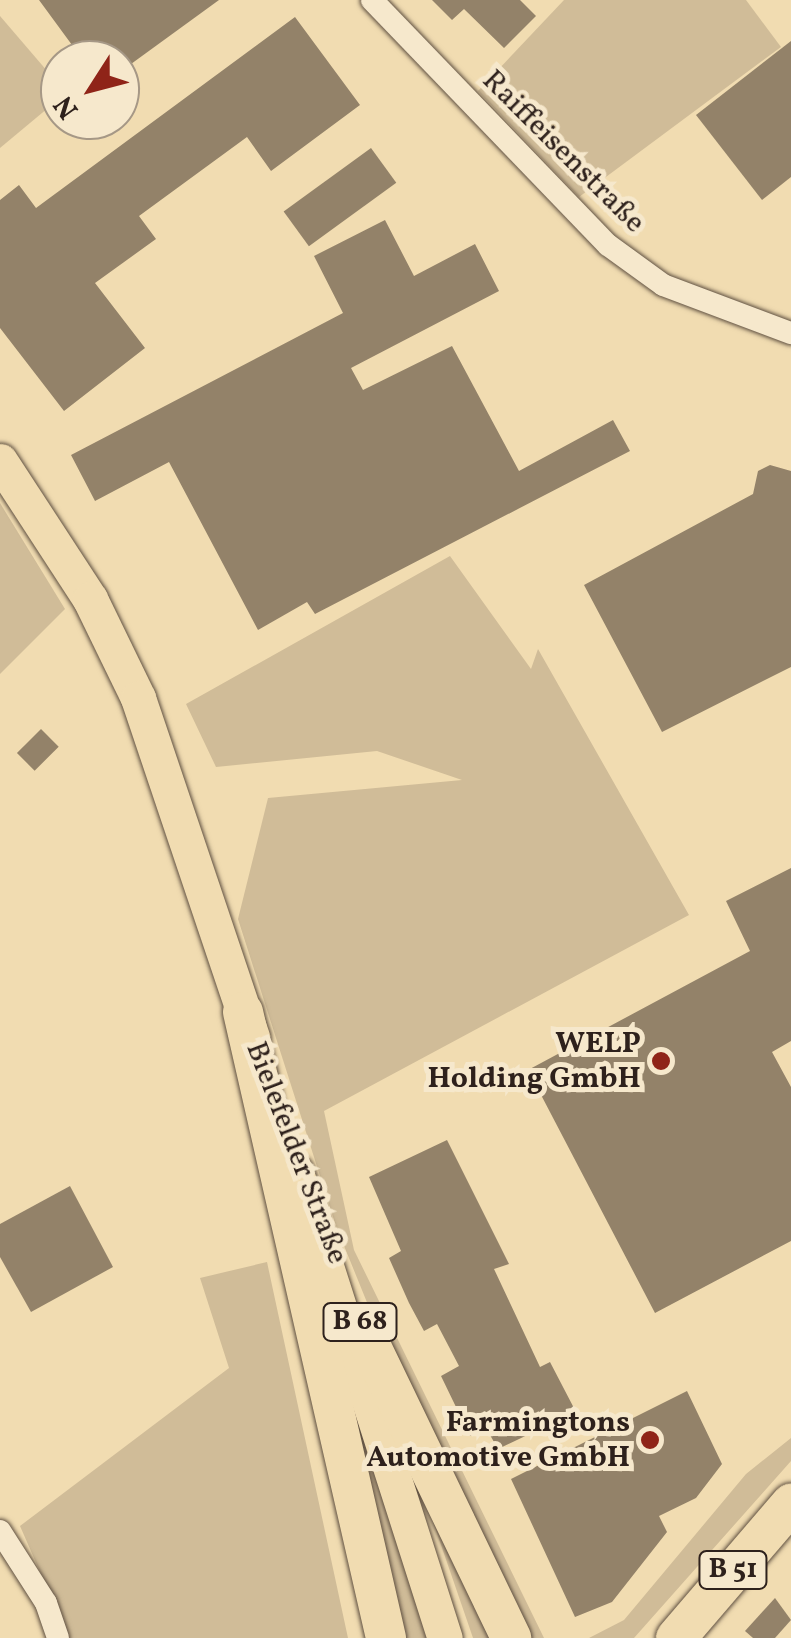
<!DOCTYPE html>
<html>
<head>
<meta charset="utf-8">
<style>
  body { margin:0 }
  #map { position:relative; width:791px; height:1638px; overflow:hidden; background:#f1dcb1; font-family:Vollkorn,serif }
  div>[style] { position:absolute }
  .green>* { inset:0; background:#d0bc98 }
  .building>* { inset:0; background:#938269; transform-origin:0 0 }
  .roads { filter:drop-shadow(0 0 2px #5f5041) drop-shadow(0 0 2px #5f5041) }
  .street>* { height:22px; margin:-11px; padding:0 11px; transform-origin:11px; border-radius:11px; background:#f6e8cc }
  .primary>* { height:35px; margin:-17.5px; padding:0 17.5px; transform-origin:17.5px; border-radius:17.5px; background:#f1dcb1 }
  .highway>* { height:40px; margin:-20px; padding:0 20px; transform-origin:20px; border-radius:20px; background:#f1dcb1 }
  .dots>* { width:28px; height:28px; translate:-50% -50%; box-sizing:border-box; border:5px solid #f6e8cc; border-radius:50% }
  span { translate:-50% -50%; white-space:nowrap; text-align:center; line-height:1.15; -webkit-text-stroke:10px #f6e8cc; paint-order:stroke }
  .shield-label span { padding:2px 8px; background:#f6e8cc; border:2px solid; border-radius:8px; -webkit-text-stroke-width:0 }
  .shield-label { font-size:28px; color:#2e211c; font-weight:700 }
  .street-label { font-size:30px; color:#2e211c }
  .poi-label { font-size:30px; color:#2e211c; font-weight:700 }
  .right { translate:-100% -50%; text-align:right }
  .north { position:absolute; left:40px; top:40px; width:100px; height:100px; box-sizing:border-box; background:#f6e8cc; border:2px solid #a69886; border-radius:50%; rotate:234deg; font-size:28px; font-weight:700; line-height:40px; text-align:center; color:#2e211c }
  .north::after { content:''; display:block; margin:auto; width:35px; height:45px; background:#8f2418; clip-path:polygon(50% 0,100% 100%,50% 72%,0 100%) }
</style>
</head>
<body>
<div id="map">
  <div class="green">
    <div style="clip-path:polygon(564px 0,746px 0,781px 47px,579px 197px,478px 91px)"></div>
    <div style="clip-path:polygon(0 16px,60px 86px,60px 98px,0 148px)"></div>
    <div style="clip-path:polygon(0 503px,65px 609px,0 674px)"></div>
    <div style="clip-path:polygon(450px 556px,531px 669px,538px 649px,689px 915px,324px 1111px,354px 1250px,544px 1638px,529px 1638px,379px 1332px,336px 1226px,238px 919px,268px 798px,462px 780px,377px 751px,216px 767px,186px 704px)"></div>
    <div style="clip-path:polygon(267px 1262px,348px 1638px,69px 1638px,20px 1526px,229px 1368px,200px 1278px)"></div>
    <div style="clip-path:polygon(346px 1360px,432px 1638px,397px 1638px,334px 1364px)"></div>
    <div style="clip-path:polygon(791px 1438px,791px 1461px,634px 1638px,589px 1638px,624px 1620px,746px 1474px)"></div>
    <div style="clip-path:polygon(406px 1443px,501px 1638px,473px 1638px)"></div>
  </div>
  <div class="building">
    <div style="clip-path:polygon(39px 0,219px 0,120px 72px,120px 60px,83px 60px)"></div>
    <div style="clip-path:polygon(432px 0,520px 0,536px 16px,504px 48px,464px 9px,452px 20px)"></div>
    <div style="clip-path:polygon(295px 17px,360px 105px,271px 171px,247px 137px,139px 216px,156px 239px,95px 283px,145px 348px,64px 411px,0 328px,0 200px,19px 185px,36px 208px)"></div>
    <div style="clip-path:polygon(791px 41px,791px 177px,762px 200px,696px 115px)"></div>
    <div style="left:371px;top:148px;width:43px;height:108px;rotate:54deg"></div>
    <div style="clip-path:polygon(385px 220px,414px 276px,475px 244px,499px 291px,351px 368px,363px 390px,452px 346px,519px 471px,613px 420px,630px 451px,315px 614px,307px 602px,258px 630px,169px 462px,95px 501px,71px 455px,343px 313px,314px 256px)"></div>
    <div style="clip-path:polygon(770px 465px,791px 471px,791px 667px,662px 732px,584px 585px,753px 494px,758px 471px)"></div>
    <div style="left:41px;top:729px;width:25px;height:34px;rotate:45deg"></div>
    <div style="clip-path:polygon(791px 868px,791px 1041px,772px 1052px,791px 1087px,791px 1241px,655px 1313px,528px 1070px,750px 951px,726px 901px)"></div>
    <div style="clip-path:polygon(447px 1140px,509px 1264px,494px 1269px,540px 1367px,550px 1362px,576px 1412px,498px 1449px,486px 1428px,470px 1436px,441px 1376px,459px 1366px,437px 1324px,424px 1331px,409px 1303px,389px 1258px,401px 1251px,369px 1177px)"></div>
    <div style="clip-path:polygon(70px 1186px,113px 1267px,31px 1312px,0 1257px,0 1224px)"></div>
    <div style="clip-path:polygon(687px 1391px,722px 1464px,696px 1498px,659px 1516px,667px 1532px,612px 1602px,575px 1617px,511px 1479px)"></div>
    <div style="clip-path:polygon(775px 1598px,791px 1620px,775px 1638px,753px 1638px,745px 1631px)"></div>
  </div>
  <div class="roads">
    <div class="street">
      <div style="left:372px;top:0;width:340px;rotate:46.1deg"></div>
      <div style="left:608px;top:245px;width:68px;rotate:36deg"></div>
      <div style="left:663px;top:285px;width:137px;rotate:20.6deg"></div>
      <div style="left:0;top:1531px;width:85px;rotate:57.4deg"></div>
      <div style="left:46px;top:1603px;width:37px;rotate:71deg"></div>
    </div>
    <div class="primary">
      <div style="left:0;top:461px;width:165px;rotate:56.9deg"></div>
      <div style="left:90px;top:599px;width:110px;rotate:64.1deg"></div>
      <div style="left:138px;top:698px;width:358px;rotate:71.4deg"></div>
      <div style="left:296px;top:1172px;width:489px;rotate:72.3deg"></div>
    </div>
    <div class="highway">
      <div style="left:243px;top:1012px;width:642px;rotate:77.13deg"></div>
      <div style="left:363px;top:1330px;width:342px;rotate:64.3deg"></div>
      <div style="left:676px;top:1638px;width:177px;rotate:-49.4deg"></div>
    </div>
  </div>
  <div class="dots">
    <div style="left:661px;top:1061px;background:#8f2418"></div>
    <div style="left:650px;top:1440px;background:#8f2418"></div>
  </div>
  <div class="shield-label">
    <span style="left:360px;top:1322px">B 68</span>
    <span style="left:733px;top:1570px">B 51</span>
  </div>
  <div class="street-label">
    <span style="left:563px;top:152px;rotate:45deg">Raiffeisenstraße</span>
    <span style="left:296px;top:1153px;rotate:69deg">Bielefelder Straße</span>
  </div>
  <div class="poi-label">
    <span class="right" style="left:641px;top:1061px">WELP<br>Holding GmbH</span>
    <span class="right" style="left:630px;top:1440px">Farmingtons<br>Automotive GmbH</span>
  </div>
  <div class="north">N</div>
</div>
</body>
</html>
